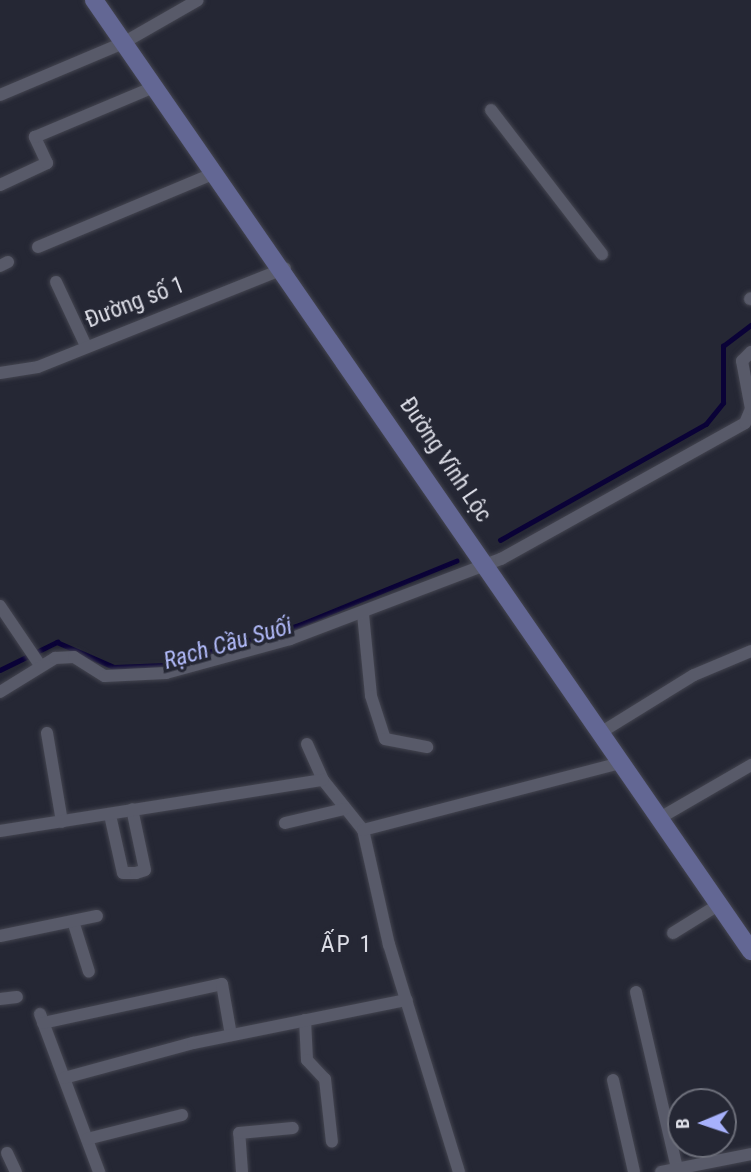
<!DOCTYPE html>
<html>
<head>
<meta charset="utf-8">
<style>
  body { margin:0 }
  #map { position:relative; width:751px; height:1172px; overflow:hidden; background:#252734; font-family:"Roboto Condensed",sans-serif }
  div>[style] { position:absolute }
  .stream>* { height:4.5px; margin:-2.25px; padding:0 2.25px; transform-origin:2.25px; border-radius:2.25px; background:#0a0237 }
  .roads { filter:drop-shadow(0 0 2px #444550) drop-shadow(0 0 2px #444550) }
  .minor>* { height:12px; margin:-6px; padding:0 6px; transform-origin:6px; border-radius:6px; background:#585a69 }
  .secondary>* { height:18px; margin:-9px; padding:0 9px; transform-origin:9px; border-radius:9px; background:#636794 }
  span { translate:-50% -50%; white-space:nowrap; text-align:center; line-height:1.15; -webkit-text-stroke:7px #252734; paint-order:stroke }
  .street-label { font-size:23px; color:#dcdde6 }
  .water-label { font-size:24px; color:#b1baf9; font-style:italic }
  .neighbourhood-label { font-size:24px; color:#dcdde6; letter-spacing:2px }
  .north { position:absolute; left:667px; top:1088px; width:70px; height:70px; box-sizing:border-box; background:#252734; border:2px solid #6e707b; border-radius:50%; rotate:268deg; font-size:19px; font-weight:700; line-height:28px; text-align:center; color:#dcdde6 }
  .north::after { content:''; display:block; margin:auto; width:24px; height:32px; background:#a7b1fc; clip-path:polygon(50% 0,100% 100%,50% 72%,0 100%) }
</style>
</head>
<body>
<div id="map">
  <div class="stream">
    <div style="left:500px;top:540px;width:236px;rotate:-29.4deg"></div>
    <div style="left:706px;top:424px;width:27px;rotate:-51deg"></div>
    <div style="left:723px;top:403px;width:57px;rotate:-90deg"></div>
    <div style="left:723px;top:346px;width:35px;rotate:-37deg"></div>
    <div style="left:0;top:670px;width:64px;rotate:-26.2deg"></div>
    <div style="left:57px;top:642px;width:62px;rotate:23.7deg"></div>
    <div style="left:114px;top:667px;width:51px;rotate:-2.2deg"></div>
    <div style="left:165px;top:665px;width:140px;rotate:-16.6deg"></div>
    <div style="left:299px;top:625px;width:170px;rotate:-22.2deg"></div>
  </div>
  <div class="roads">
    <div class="minor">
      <div style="left:0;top:95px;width:134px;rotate:-22.9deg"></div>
      <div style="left:123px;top:43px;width:86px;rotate:-29.8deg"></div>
      <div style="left:491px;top:110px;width:182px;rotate:52.4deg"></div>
      <div style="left:0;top:185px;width:52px;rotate:-25.1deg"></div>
      <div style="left:47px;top:163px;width:29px;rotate:-115deg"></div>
      <div style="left:35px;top:137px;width:129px;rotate:-22.8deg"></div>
      <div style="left:38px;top:247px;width:192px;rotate:-22.7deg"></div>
      <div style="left:0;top:266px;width:9px;rotate:-27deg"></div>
      <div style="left:56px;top:282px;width:68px;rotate:64.9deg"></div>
      <div style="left:750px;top:299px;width:1px;rotate:-45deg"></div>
      <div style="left:0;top:373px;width:38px;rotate:-9deg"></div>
      <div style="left:38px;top:367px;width:266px;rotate:-21.8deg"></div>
      <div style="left:0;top:606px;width:71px;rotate:55.9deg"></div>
      <div style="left:363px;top:614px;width:82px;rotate:84.4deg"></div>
      <div style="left:371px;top:696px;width:45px;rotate:72deg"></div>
      <div style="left:385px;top:739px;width:43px;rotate:10.8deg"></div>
      <div style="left:0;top:692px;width:65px;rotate:-31.7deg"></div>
      <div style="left:55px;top:658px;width:19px;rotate:-3deg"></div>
      <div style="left:74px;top:657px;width:36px;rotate:32deg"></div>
      <div style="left:105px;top:676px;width:61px;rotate:-2.8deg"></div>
      <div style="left:166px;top:673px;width:129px;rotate:-15.3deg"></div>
      <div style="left:290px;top:639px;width:226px;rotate:-20.8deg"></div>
      <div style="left:501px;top:559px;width:279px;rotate:-29.1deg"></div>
      <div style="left:745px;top:423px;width:15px;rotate:-67deg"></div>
      <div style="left:751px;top:409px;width:49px;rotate:-100.6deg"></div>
      <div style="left:742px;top:361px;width:13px;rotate:-45deg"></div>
      <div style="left:47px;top:733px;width:90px;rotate:80.4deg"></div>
      <div style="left:600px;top:733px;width:110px;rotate:-31.7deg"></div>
      <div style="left:694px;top:675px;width:62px;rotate:-22.8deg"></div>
      <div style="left:307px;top:744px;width:39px;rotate:66deg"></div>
      <div style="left:323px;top:780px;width:64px;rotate:51.3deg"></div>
      <div style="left:110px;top:815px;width:59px;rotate:77.4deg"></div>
      <div style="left:123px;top:873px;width:13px"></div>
      <div style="left:136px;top:873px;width:9px;rotate:-18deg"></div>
      <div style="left:145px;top:870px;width:62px;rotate:-102deg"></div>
      <div style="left:658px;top:819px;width:108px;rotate:-30.1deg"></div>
      <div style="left:285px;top:823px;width:61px;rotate:-13.3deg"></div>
      <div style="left:0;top:831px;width:327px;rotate:-9deg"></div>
      <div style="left:73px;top:921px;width:53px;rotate:72.6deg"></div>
      <div style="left:673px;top:933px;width:53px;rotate:-31.9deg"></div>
      <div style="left:0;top:936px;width:99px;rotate:-11.7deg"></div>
      <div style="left:636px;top:992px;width:181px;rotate:76.9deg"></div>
      <div style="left:0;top:999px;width:17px;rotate:-7deg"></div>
      <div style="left:40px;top:1014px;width:169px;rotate:69.5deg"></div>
      <div style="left:305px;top:1020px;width:40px;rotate:87.1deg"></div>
      <div style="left:307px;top:1060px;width:26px;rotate:47deg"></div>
      <div style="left:325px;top:1079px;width:63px;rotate:83.7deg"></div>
      <div style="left:43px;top:1023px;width:183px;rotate:-12.3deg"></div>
      <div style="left:222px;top:984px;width:52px;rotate:80deg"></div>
      <div style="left:64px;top:1078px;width:134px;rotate:-15.2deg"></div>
      <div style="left:193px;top:1043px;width:218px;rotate:-11.4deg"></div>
      <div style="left:613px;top:1080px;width:94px;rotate:77.1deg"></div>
      <div style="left:87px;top:1139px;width:98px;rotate:-14.2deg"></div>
      <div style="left:7px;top:1153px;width:21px;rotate:65deg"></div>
      <div style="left:242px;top:1172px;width:39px;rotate:-94deg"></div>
      <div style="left:239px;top:1133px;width:54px;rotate:-5.3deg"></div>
      <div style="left:459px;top:1172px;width:238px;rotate:-107.1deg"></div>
      <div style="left:389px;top:945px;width:118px;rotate:-102.7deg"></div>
      <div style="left:363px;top:830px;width:266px;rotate:-14.6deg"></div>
      <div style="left:661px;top:1172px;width:92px;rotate:-11.3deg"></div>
    </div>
    <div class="secondary">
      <div style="left:94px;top:0;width:1156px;rotate:55.36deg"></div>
    </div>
  </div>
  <div class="street-label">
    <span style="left:135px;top:303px;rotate:-21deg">Đường số 1</span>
    <span style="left:445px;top:460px;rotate:56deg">Đường Vĩnh Lộc</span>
  </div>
  <div class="water-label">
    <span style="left:228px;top:644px;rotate:-16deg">Rạch Cầu Suối</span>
  </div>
  <div class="neighbourhood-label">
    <span style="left:347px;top:945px">ẤP 1</span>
  </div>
  <div class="north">B</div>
</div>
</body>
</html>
